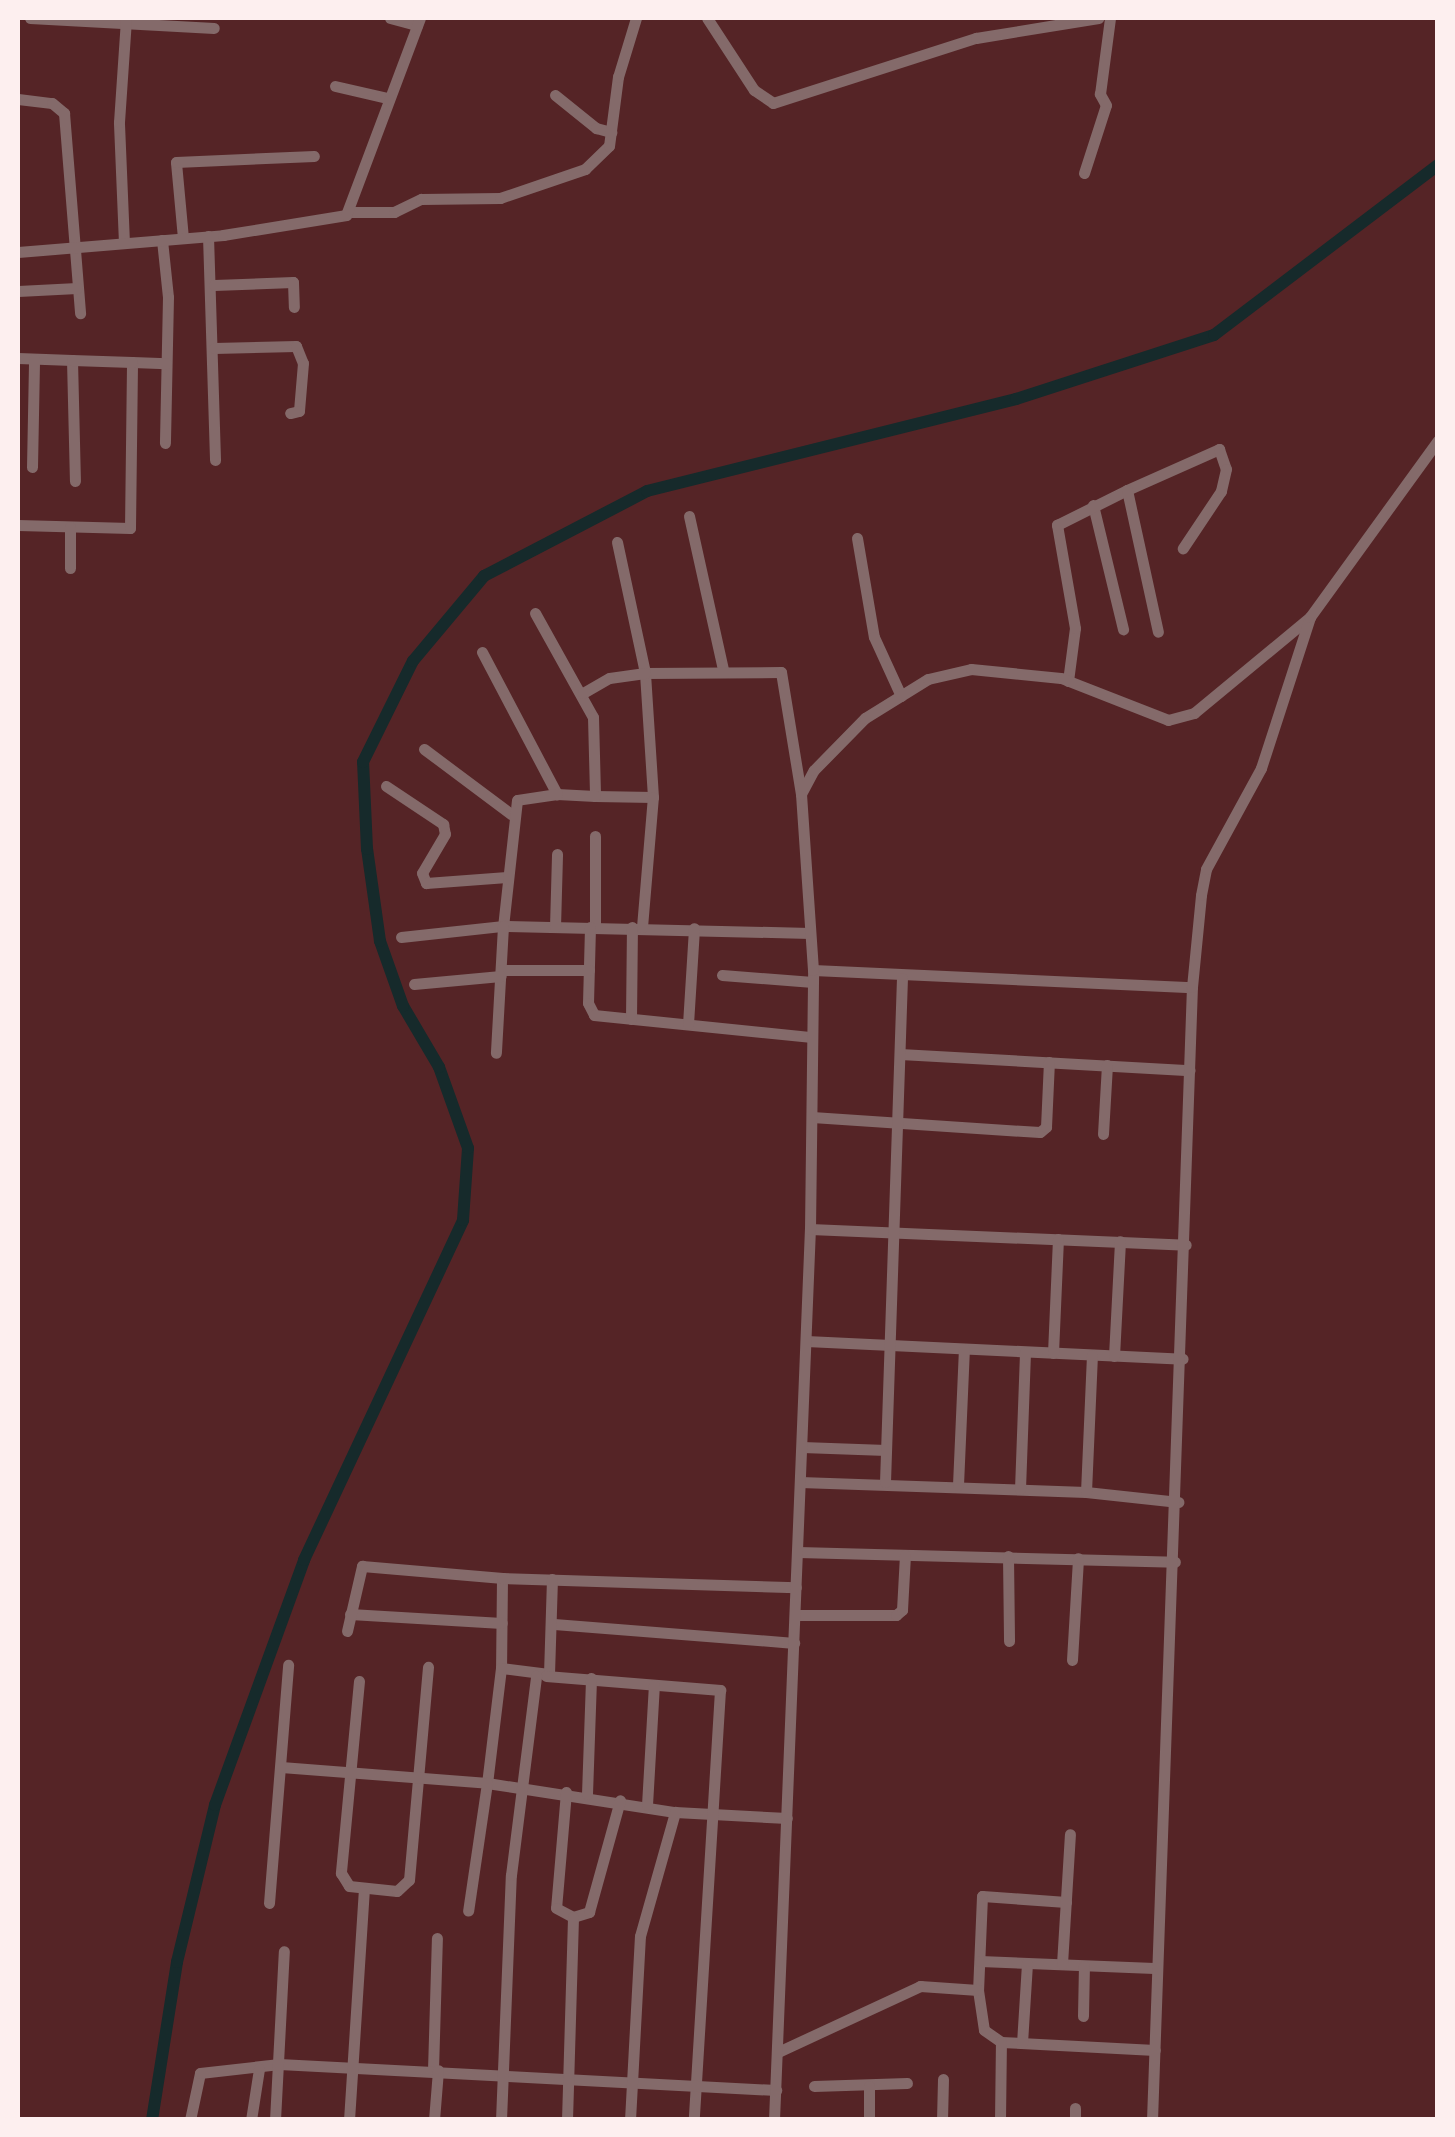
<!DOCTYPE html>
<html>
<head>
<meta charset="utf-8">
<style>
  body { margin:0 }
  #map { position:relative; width:1455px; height:2137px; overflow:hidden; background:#552426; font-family:"Asap Condensed",sans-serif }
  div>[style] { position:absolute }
  .canal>* { height:12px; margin:-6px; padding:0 6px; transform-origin:6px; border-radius:6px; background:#162a2b }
  .minor>* { height:11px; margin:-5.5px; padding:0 5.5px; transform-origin:5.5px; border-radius:5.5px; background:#846a6a }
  span { translate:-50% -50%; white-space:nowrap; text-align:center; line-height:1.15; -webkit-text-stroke:9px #2c1616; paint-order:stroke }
  .frame { position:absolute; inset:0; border:20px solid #fdefef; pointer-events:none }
</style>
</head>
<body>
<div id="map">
  <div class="canal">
    <div style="left:152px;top:2120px;width:160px;rotate:-81deg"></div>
    <div style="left:177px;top:1962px;width:162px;rotate:-76.4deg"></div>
    <div style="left:215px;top:1805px;width:261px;rotate:-70deg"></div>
    <div style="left:304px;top:1560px;width:375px;rotate:-64.9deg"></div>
    <div style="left:463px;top:1220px;width:72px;rotate:-86deg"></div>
    <div style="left:468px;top:1148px;width:86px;rotate:-109.7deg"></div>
    <div style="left:439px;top:1067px;width:71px;rotate:-120.5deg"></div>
    <div style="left:403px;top:1006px;width:69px;rotate:-109.5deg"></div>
    <div style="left:380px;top:941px;width:93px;rotate:-98deg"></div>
    <div style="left:367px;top:849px;width:87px;rotate:-92.6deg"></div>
    <div style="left:363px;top:762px;width:113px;rotate:-63.7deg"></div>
    <div style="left:413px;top:661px;width:111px;rotate:-50.1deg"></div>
    <div style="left:484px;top:576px;width:184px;rotate:-27.5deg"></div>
    <div style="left:647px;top:491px;width:380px;rotate:-14deg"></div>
    <div style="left:1016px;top:399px;width:208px;rotate:-17.9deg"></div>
    <div style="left:1214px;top:335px;width:281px;rotate:-37.2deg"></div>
  </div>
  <div class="minor">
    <div style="left:30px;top:18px;width:184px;rotate:3.1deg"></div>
    <div style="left:390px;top:18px;width:28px;rotate:15deg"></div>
    <div style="left:707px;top:18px;width:86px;rotate:56.9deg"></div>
    <div style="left:754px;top:90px;width:23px;rotate:34deg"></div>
    <div style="left:773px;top:103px;width:213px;rotate:-17.8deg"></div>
    <div style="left:976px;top:38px;width:124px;rotate:-9.3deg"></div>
    <div style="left:335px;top:86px;width:53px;rotate:13deg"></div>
    <div style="left:555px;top:95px;width:53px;rotate:38.8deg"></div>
    <div style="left:596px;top:128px;width:16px;rotate:15deg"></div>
    <div style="left:18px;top:99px;width:34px;rotate:7deg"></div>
    <div style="left:52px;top:103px;width:16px;rotate:40deg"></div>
    <div style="left:64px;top:113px;width:201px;rotate:85.4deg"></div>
    <div style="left:1084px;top:173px;width:71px;rotate:-72.1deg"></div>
    <div style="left:1106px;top:105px;width:13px;rotate:-119deg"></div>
    <div style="left:1100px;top:94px;width:77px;rotate:-82.5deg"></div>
    <div style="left:350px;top:212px;width:44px"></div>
    <div style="left:394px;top:212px;width:30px;rotate:-26deg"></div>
    <div style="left:421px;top:199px;width:79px;rotate:-0.7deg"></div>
    <div style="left:500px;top:198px;width:90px;rotate:-18.8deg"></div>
    <div style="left:585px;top:169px;width:33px;rotate:-44deg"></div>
    <div style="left:609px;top:146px;width:70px;rotate:-82.6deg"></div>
    <div style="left:618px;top:77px;width:62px;rotate:-73deg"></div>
    <div style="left:208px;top:236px;width:224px;rotate:88.2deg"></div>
    <div style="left:183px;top:238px;width:76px;rotate:-95.3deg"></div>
    <div style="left:176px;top:162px;width:138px;rotate:-2.5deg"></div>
    <div style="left:162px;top:240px;width:57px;rotate:84deg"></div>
    <div style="left:168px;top:297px;width:146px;rotate:91.2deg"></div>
    <div style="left:124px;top:243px;width:121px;rotate:-92.4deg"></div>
    <div style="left:119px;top:122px;width:104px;rotate:-86.1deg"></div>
    <div style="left:18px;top:252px;width:206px;rotate:-4.7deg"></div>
    <div style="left:223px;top:235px;width:125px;rotate:-9.2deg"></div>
    <div style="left:346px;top:215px;width:210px;rotate:-69.4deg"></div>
    <div style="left:214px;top:285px;width:79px;rotate:-2.2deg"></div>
    <div style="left:293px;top:282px;width:25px;rotate:88deg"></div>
    <div style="left:18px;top:291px;width:59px;rotate:-2.9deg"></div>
    <div style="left:214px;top:348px;width:82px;rotate:-1.4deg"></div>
    <div style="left:296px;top:346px;width:18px;rotate:68deg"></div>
    <div style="left:303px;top:363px;width:48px;rotate:94.8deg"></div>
    <div style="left:299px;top:411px;width:9px;rotate:167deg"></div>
    <div style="left:18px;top:358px;width:54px;rotate:2.1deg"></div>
    <div style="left:72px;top:360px;width:121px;rotate:88.6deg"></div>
    <div style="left:132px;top:362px;width:34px;rotate:2deg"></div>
    <div style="left:32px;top:467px;width:108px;rotate:-88.9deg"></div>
    <div style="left:1127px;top:490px;width:101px;rotate:-24deg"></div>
    <div style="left:1219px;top:449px;width:21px;rotate:71deg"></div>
    <div style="left:1226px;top:469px;width:23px;rotate:103deg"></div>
    <div style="left:1221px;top:491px;width:69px;rotate:123.7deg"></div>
    <div style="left:1093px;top:505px;width:128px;rotate:76.4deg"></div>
    <div style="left:689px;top:516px;width:157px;rotate:77.5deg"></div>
    <div style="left:18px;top:525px;width:112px;rotate:1.5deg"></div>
    <div style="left:130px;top:528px;width:166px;rotate:-89.3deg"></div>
    <div style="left:132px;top:362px;width:60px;rotate:-178.1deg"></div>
    <div style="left:857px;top:538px;width:100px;rotate:80.3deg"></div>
    <div style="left:874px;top:637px;width:65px;rotate:65.4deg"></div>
    <div style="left:617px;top:542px;width:134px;rotate:77.9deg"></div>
    <div style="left:645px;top:673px;width:136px;rotate:-0.4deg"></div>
    <div style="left:781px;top:672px;width:124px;rotate:80.7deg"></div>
    <div style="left:70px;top:568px;width:41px;rotate:-90deg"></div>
    <div style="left:535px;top:613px;width:119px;rotate:60.9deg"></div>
    <div style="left:593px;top:717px;width:79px;rotate:88.5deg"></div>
    <div style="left:595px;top:796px;width:58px;rotate:1deg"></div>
    <div style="left:653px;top:797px;width:124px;rotate:-93.7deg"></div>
    <div style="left:645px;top:673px;width:36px;rotate:172deg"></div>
    <div style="left:609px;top:678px;width:30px;rotate:150deg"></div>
    <div style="left:482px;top:652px;width:161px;rotate:62.2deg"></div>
    <div style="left:557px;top:794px;width:38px;rotate:3deg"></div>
    <div style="left:1068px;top:681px;width:53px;rotate:-82.5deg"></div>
    <div style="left:1075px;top:628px;width:105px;rotate:-99.9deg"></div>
    <div style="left:1057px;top:525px;width:78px;rotate:-26.6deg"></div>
    <div style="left:1127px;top:490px;width:145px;rotate:77.7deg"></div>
    <div style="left:424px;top:749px;width:109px;rotate:36.8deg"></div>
    <div style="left:386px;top:786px;width:69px;rotate:33.7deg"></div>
    <div style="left:443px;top:824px;width:10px;rotate:79deg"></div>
    <div style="left:445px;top:834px;width:45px;rotate:120.5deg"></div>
    <div style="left:422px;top:873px;width:11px;rotate:68deg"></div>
    <div style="left:426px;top:883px;width:81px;rotate:-4.2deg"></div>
    <div style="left:557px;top:794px;width:40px;rotate:171.5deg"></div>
    <div style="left:517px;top:800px;width:127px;rotate:96.3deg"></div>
    <div style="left:503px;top:926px;width:307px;rotate:1.3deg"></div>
    <div style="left:595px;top:836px;width:91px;rotate:90deg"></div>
    <div style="left:555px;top:927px;width:73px;rotate:-88.4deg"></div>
    <div style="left:590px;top:927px;width:76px;rotate:91.5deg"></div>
    <div style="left:588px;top:1003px;width:13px;rotate:63deg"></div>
    <div style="left:594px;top:1015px;width:219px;rotate:5.8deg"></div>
    <div style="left:642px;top:927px;width:130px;rotate:-85.2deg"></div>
    <div style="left:401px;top:937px;width:103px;rotate:-6.2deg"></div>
    <div style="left:503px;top:926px;width:127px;rotate:93.2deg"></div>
    <div style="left:501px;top:970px;width:88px"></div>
    <div style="left:813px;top:970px;width:379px;rotate:2.6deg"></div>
    <div style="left:722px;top:975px;width:91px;rotate:4.4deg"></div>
    <div style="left:414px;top:984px;width:87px;rotate:-5.3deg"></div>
    <div style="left:631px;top:1019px;width:92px;rotate:-89.4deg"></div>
    <div style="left:688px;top:1024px;width:96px;rotate:-86.4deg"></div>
    <div style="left:900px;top:1054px;width:290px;rotate:3.2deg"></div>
    <div style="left:812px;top:1117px;width:228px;rotate:3.8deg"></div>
    <div style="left:1040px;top:1132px;width:8px;rotate:-40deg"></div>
    <div style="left:1046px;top:1127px;width:65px;rotate:-87.4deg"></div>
    <div style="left:1103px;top:1134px;width:69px;rotate:-86.7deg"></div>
    <div style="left:810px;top:1229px;width:376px;rotate:2.4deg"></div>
    <div style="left:806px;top:1341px;width:377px;rotate:2.7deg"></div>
    <div style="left:1053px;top:1353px;width:114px;rotate:-87.5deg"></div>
    <div style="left:1114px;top:1356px;width:115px;rotate:-87deg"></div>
    <div style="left:802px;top:1447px;width:84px;rotate:2deg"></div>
    <div style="left:800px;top:1482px;width:286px;rotate:2deg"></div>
    <div style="left:1086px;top:1492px;width:93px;rotate:6.2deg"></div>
    <div style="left:885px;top:1482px;width:504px;rotate:-88.07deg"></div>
    <div style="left:958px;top:1485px;width:136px;rotate:-87.5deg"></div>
    <div style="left:1020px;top:1489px;width:137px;rotate:-87.9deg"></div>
    <div style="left:1086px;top:1492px;width:137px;rotate:-87.5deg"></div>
    <div style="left:798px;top:1552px;width:377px;rotate:1.5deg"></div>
    <div style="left:1008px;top:1556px;width:85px;rotate:89.3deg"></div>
    <div style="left:502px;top:1578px;width:90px;rotate:90.6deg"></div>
    <div style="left:501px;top:1668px;width:116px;rotate:96.9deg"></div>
    <div style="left:487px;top:1783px;width:190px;rotate:8.8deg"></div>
    <div style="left:675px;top:1812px;width:112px;rotate:3.1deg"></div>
    <div style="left:350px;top:1614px;width:152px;rotate:3.4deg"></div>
    <div style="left:795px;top:1615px;width:101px"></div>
    <div style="left:896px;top:1615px;width:8px;rotate:-40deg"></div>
    <div style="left:902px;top:1610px;width:55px;rotate:-86.9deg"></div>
    <div style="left:554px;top:1624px;width:241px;rotate:4.5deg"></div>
    <div style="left:347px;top:1631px;width:67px;rotate:-77deg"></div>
    <div style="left:362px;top:1566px;width:141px;rotate:4.9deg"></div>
    <div style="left:502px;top:1578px;width:294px;rotate:1.8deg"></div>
    <div style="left:1072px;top:1660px;width:102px;rotate:-86.6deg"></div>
    <div style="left:501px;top:1668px;width:48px;rotate:7.1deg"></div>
    <div style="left:549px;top:1674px;width:95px;rotate:-88.2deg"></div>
    <div style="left:546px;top:1676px;width:175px;rotate:4.6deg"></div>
    <div style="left:720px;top:1690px;width:431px;rotate:93.5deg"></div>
    <div style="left:359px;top:1681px;width:193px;rotate:95.4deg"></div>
    <div style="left:341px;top:1873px;width:15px;rotate:58deg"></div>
    <div style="left:349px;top:1886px;width:48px;rotate:5.9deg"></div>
    <div style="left:397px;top:1891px;width:16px;rotate:-43deg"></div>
    <div style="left:409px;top:1880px;width:214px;rotate:-84.9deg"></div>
    <div style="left:281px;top:1767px;width:207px;rotate:4.4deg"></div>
    <div style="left:487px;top:1783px;width:129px;rotate:98.4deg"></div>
    <div style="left:566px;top:1792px;width:116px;rotate:94.9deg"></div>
    <div style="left:556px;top:1908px;width:19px;rotate:28deg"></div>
    <div style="left:573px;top:1917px;width:17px;rotate:-17deg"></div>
    <div style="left:589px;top:1912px;width:116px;rotate:-74.5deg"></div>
    <div style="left:587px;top:1794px;width:116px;rotate:-88deg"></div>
    <div style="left:647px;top:1805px;width:120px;rotate:-86.7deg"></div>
    <div style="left:1066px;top:1902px;width:84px;rotate:-175.9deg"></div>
    <div style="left:982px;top:1896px;width:94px;rotate:92.4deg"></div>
    <div style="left:978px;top:1990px;width:40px;rotate:81.5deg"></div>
    <div style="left:984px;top:2030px;width:21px;rotate:35deg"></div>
    <div style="left:1001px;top:2042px;width:154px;rotate:3deg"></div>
    <div style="left:269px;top:1903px;width:239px;rotate:-85.4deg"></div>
    <div style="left:980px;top:1961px;width:174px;rotate:2.3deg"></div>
    <div style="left:1062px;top:1964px;width:130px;rotate:-86.5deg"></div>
    <div style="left:1083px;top:2016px;width:50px;rotate:-88.9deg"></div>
    <div style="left:1022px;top:2043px;width:80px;rotate:-86.4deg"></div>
    <div style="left:778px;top:2052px;width:157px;rotate:-24.9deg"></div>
    <div style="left:920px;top:1986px;width:58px;rotate:3.9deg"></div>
    <div style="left:433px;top:2070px;width:132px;rotate:-88.3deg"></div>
    <div style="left:814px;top:2086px;width:93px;rotate:-1.8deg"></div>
    <div style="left:869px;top:2086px;width:34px;rotate:90deg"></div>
    <div style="left:190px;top:2120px;width:48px;rotate:-78deg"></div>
    <div style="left:200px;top:2073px;width:80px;rotate:-6.5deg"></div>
    <div style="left:279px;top:2064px;width:498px;rotate:3deg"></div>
    <div style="left:251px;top:2120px;width:52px;rotate:-81.1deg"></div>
    <div style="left:275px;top:2120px;width:169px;rotate:-87deg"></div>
    <div style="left:349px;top:2120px;width:231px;rotate:-86.3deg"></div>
    <div style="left:434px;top:2120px;width:50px;rotate:-85.4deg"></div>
    <div style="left:501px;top:2120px;width:245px;rotate:-87.7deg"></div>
    <div style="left:511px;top:1875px;width:201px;rotate:-82.8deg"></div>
    <div style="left:567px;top:2120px;width:203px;rotate:-88.3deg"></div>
    <div style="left:630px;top:2120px;width:184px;rotate:-86.9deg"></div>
    <div style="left:640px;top:1936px;width:129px;rotate:-74.2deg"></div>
    <div style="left:774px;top:2120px;width:892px;rotate:-87.69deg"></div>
    <div style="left:810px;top:1229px;width:259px;rotate:-89.3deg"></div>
    <div style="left:813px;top:970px;width:176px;rotate:-93.9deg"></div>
    <div style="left:801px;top:794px;width:27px;rotate:-62deg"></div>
    <div style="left:814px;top:770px;width:73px;rotate:-45.6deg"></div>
    <div style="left:865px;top:718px;width:74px;rotate:-31.8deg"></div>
    <div style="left:928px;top:679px;width:44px;rotate:-13.1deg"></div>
    <div style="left:971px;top:669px;width:90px;rotate:5.7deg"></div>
    <div style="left:1061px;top:678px;width:115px;rotate:21.4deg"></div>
    <div style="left:1168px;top:720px;width:27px;rotate:-15deg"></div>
    <div style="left:1194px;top:713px;width:151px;rotate:-39.6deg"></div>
    <div style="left:942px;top:2120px;width:41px;rotate:-88.6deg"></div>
    <div style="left:1000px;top:2120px;width:78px;rotate:-89.3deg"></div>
    <div style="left:1075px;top:2120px;width:12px;rotate:-90deg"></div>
    <div style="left:1152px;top:2120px;width:1134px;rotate:-87.98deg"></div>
    <div style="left:1192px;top:987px;width:92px;rotate:-84.4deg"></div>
    <div style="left:1201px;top:895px;width:26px;rotate:-79deg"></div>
    <div style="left:1206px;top:869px;width:115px;rotate:-61.4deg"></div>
    <div style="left:1261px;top:768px;width:159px;rotate:-72deg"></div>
    <div style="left:1310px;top:617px;width:218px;rotate:-54.1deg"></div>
  </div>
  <div class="frame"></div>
</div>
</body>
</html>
